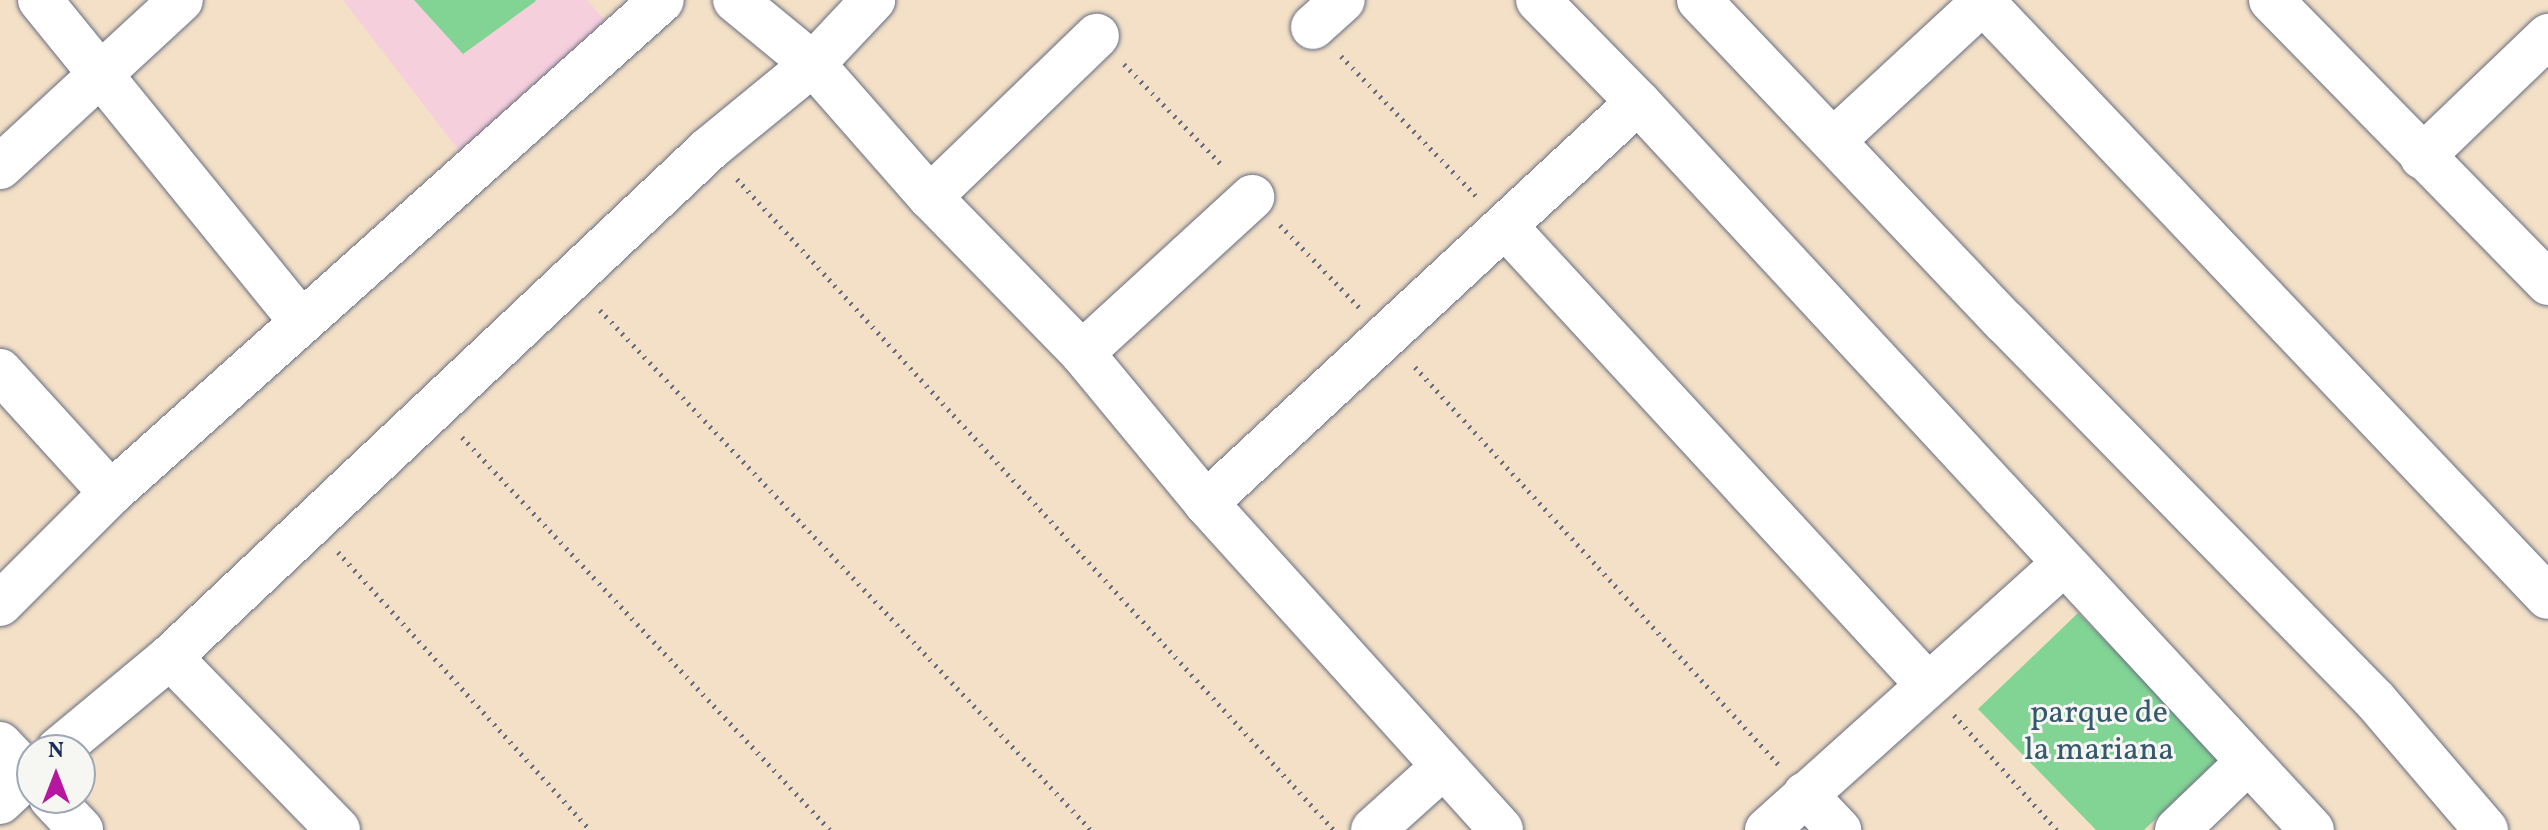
<!DOCTYPE html>
<html>
<head>
<meta charset="utf-8">
<style>
  body { margin:0 }
  #map { position:relative; width:2548px; height:830px; overflow:hidden; background:#f3e0c6; font-family:Vollkorn,serif }
  div>[style] { position:absolute }
  .built>* { inset:0; background:#f5cfdc }
  .green>* { inset:0; background:#82d495 }
  .path>* { height:5px; margin-top:-2.5px; transform-origin:0; background:repeating-linear-gradient(90deg,#676d82 0 2px,transparent 0 8px) }
  .roads { filter:drop-shadow(0 0 2px #676d82) drop-shadow(0 0 2px #676d82) }
  .minor>* { height:44px; margin:-22px; padding:0 22px; transform-origin:22px; border-radius:22px; background:#fff }
  span { translate:-50% -50%; white-space:nowrap; text-align:center; line-height:1.15; -webkit-text-stroke:6px #f6f6f2; paint-order:stroke }
  .park-label { font-size:32px; color:#35586c }
  .north { position:absolute; left:16px; top:734px; width:80px; height:80px; box-sizing:border-box; background:#f6f6f2; border:2px solid #9ea6b7; border-radius:50%; rotate:0deg; font-size:22px; font-weight:700; line-height:32px; text-align:center; color:#1b2f5e }
  .north::after { content:''; display:block; margin:auto; width:28px; height:36px; background:#b5179e; clip-path:polygon(50% 0,100% 100%,50% 72%,0 100%) }
</style>
</head>
<body>
<div id="map">
  <div class="built">
    <div style="clip-path:polygon(343px 0,587px 0,616px 33px,470px 165px)"></div>
  </div>
  <div class="green">
    <div style="clip-path:polygon(414px 0,535px 0,536px 1px,463px 54px)"></div>
    <div style="clip-path:polygon(2078px 613px,2220px 757px,2144px 830px,2096px 830px,1978px 709px)"></div>
  </div>
  <div class="path">
    <div style="left:1341px;top:56px;width:194px;rotate:46deg"></div>
    <div style="left:1124px;top:64px;width:142px;rotate:45.9deg"></div>
    <div style="left:737px;top:179px;width:882px;rotate:47.48deg"></div>
    <div style="left:1280px;top:225px;width:114px;rotate:46.1deg"></div>
    <div style="left:600px;top:310px;width:715px;rotate:46.64deg"></div>
    <div style="left:1415px;top:367px;width:538px;rotate:47.56deg"></div>
    <div style="left:462px;top:437px;width:538px;rotate:46.88deg"></div>
    <div style="left:338px;top:552px;width:375px;rotate:47.8deg"></div>
    <div style="left:1954px;top:715px;width:154px;rotate:48.2deg"></div>
  </div>
  <div class="roads">
    <div class="minor">
      <div style="left:40px;top:0;width:415px;rotate:50.9deg"></div>
      <div style="left:735px;top:0;width:101px;rotate:39.4deg"></div>
      <div style="left:813px;top:64px;width:177px;rotate:48.7deg"></div>
      <div style="left:930px;top:197px;width:218px;rotate:45.7deg"></div>
      <div style="left:1082px;top:353px;width:195px;rotate:50.4deg"></div>
      <div style="left:1206px;top:503px;width:440px;rotate:47.9deg"></div>
      <div style="left:1538px;top:0;width:143px;rotate:45.6deg"></div>
      <div style="left:1638px;top:102px;width:992px;rotate:47.21deg"></div>
      <div style="left:1699px;top:0;width:444px;rotate:46.5deg"></div>
      <div style="left:2005px;top:322px;width:529px;rotate:45.61deg"></div>
      <div style="left:2375px;top:700px;width:171px;rotate:49.5deg"></div>
      <div style="left:1981px;top:0;width:823px;rotate:46.48deg"></div>
      <div style="left:2271px;top:0;width:396px;rotate:45.6deg"></div>
      <div style="left:1313px;top:27px;width:40px;rotate:-42deg"></div>
      <div style="left:1834px;top:140px;width:203px;rotate:-42.8deg"></div>
      <div style="left:2422px;top:157px;width:175px;rotate:-43.8deg"></div>
      <div style="left:0;top:167px;width:246px;rotate:-42.7deg"></div>
      <div style="left:930px;top:197px;width:232px;rotate:-44deg"></div>
      <div style="left:1505px;top:226px;width:623px;rotate:47.34deg"></div>
      <div style="left:1082px;top:353px;width:231px;rotate:-42.5deg"></div>
      <div style="left:0;top:371px;width:165px;rotate:47.7deg"></div>
      <div style="left:1206px;top:503px;width:589px;rotate:-42.87deg"></div>
      <div style="left:0;top:604px;width:157px;rotate:-45deg"></div>
      <div style="left:111px;top:493px;width:739px;rotate:-41.82deg"></div>
      <div style="left:170px;top:657px;width:241px;rotate:45.8deg"></div>
      <div style="left:0;top:744px;width:47px;rotate:46.7deg"></div>
      <div style="left:58px;top:750px;width:146px;rotate:-39.7deg"></div>
      <div style="left:170px;top:657px;width:741px;rotate:-43.3deg"></div>
      <div style="left:709px;top:149px;width:134px;rotate:-39.3deg"></div>
      <div style="left:813px;top:64px;width:88px;rotate:-46.8deg"></div>
      <div style="left:1805px;top:794px;width:50px;rotate:46.6deg"></div>
      <div style="left:51px;top:798px;width:44px;rotate:46.8deg"></div>
      <div style="left:0;top:802px;width:44px;rotate:-43.2deg"></div>
      <div style="left:1373px;top:830px;width:94px;rotate:-42deg"></div>
      <div style="left:1767px;top:830px;width:398px;rotate:-41.9deg"></div>
      <div style="left:2177px;top:830px;width:98px;rotate:-43.8deg"></div>
    </div>
  </div>
  <div class="park-label">
    <span style="left:2099px;top:733px">parque de<br>la mariana</span>
  </div>
  <div class="north">N</div>
</div>
</body>
</html>
